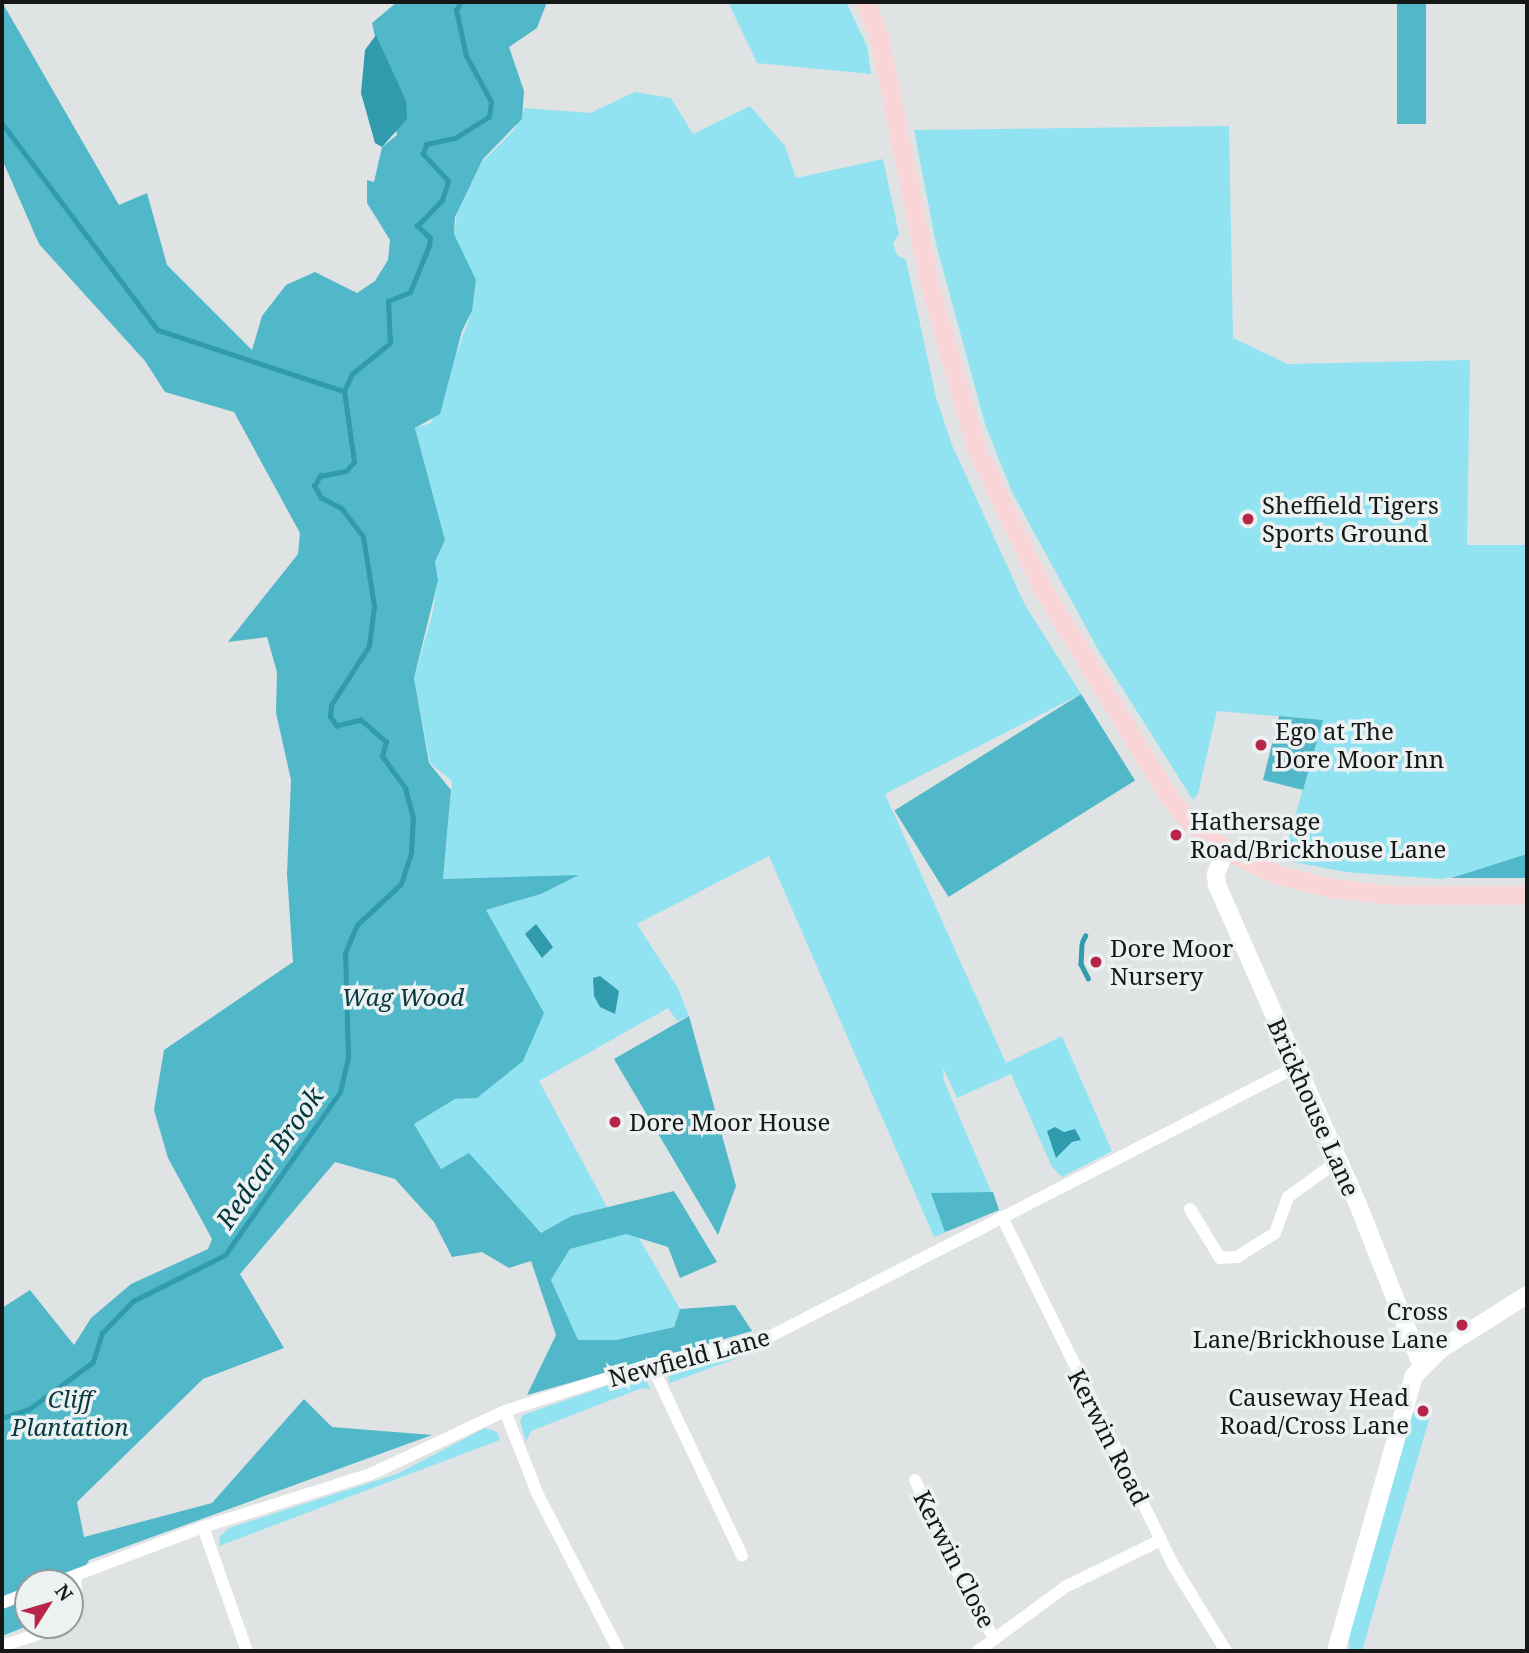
<!DOCTYPE html>
<html>
<head>
<meta charset="utf-8">
<style>
  body { margin:0 }
  #map { position:relative; width:1529px; height:1653px; overflow:hidden; background:#dfe3e4; font-family:"Noto Serif",serif }
  div>[style] { position:absolute }
  .green>* { inset:0; background:#92e3f2 }
  .forest>* { inset:0; background:#51b8ca; transform-origin:0 0 }
  .water>* { inset:0; background:#2f9bac }
  .stream>* { height:4.5px; margin:-2.25px; padding:0 2.25px; transform-origin:2.25px; border-radius:2.25px; background:#2f9bac }
  .street>* { height:12px; margin:-6px; padding:0 6px; transform-origin:6px; border-radius:6px; background:#fff }
  .secondary>* { height:18px; margin:-9px; padding:0 9px; transform-origin:9px; border-radius:9px; background:#fff }
  .primary>* { height:19px; margin:-9.5px; padding:0 9.5px; transform-origin:9.5px; border-radius:9.5px; background:#fad5d7 }
  .dots>* { width:19px; height:19px; translate:-50% -50%; box-sizing:border-box; border:4px solid #ecf1f1; border-radius:50% }
  span { translate:-50% -50%; white-space:nowrap; text-align:center; line-height:1.15; -webkit-text-stroke:7px #ecf1f1; paint-order:stroke }
  .poi-label { font-size:24px; color:#161818 }
  .left { translate:0 -50%; text-align:left }
  .right { translate:-100% -50%; text-align:right }
  .park-label { font-size:24px; color:#073840; font-style:italic }
  .street-label { font-size:24px; color:#161818 }
  .water-label { font-size:26px; color:#03353d; font-style:italic }
  .frame { position:absolute; inset:0; border:4px solid #161818; pointer-events:none }
  .north { position:absolute; left:14px; top:1569px; width:70px; height:70px; box-sizing:border-box; background:#ecf1f1; border:2px solid #969a9a; border-radius:50%; rotate:53deg; font-size:19px; font-weight:700; line-height:28px; text-align:center; color:#161818 }
  .north::after { content:''; display:block; margin:auto; width:24px; height:32px; background:#b72648; clip-path:polygon(50% 0,100% 100%,50% 72%,0 100%) }
</style>
</head>
<body>
<div id="map">
  <div class="green">
    <div style="clip-path:polygon(728px 2px,846px 2px,867px 46px,871px 74px,757px 63px)"></div>
    <div style="clip-path:polygon(635px 92px,671px 98px,693px 134px,750px 106px,785px 146px,796px 178px,883px 159px,899px 234px,893px 244px,897px 255px,906px 260px,936px 397px,952px 445px,1025px 605px,1081px 694px,885px 794px,1006px 1063px,1062px 1036px,1112px 1151px,1062px 1177px,1052px 1167px,1011px 1074px,957px 1098px,943px 1068px,944px 1081px,999px 1210px,934px 1237px,769px 856px,637px 924px,678px 988px,689px 1016px,677px 1021px,668px 1008px,539px 1081px,607px 1207px,571px 1216px,541px 1233px,469px 1154px,442px 1170px,414px 1124px,455px 1099px,477px 1098px,486px 910px,541px 894px,577px 876px,443px 879px,452px 781px,430px 763px,414px 678px,432px 615px,438px 581px,435px 562px,445px 540px,415px 428px,431px 423px,472px 311px,476px 281px,454px 234px,457px 212px,482px 162px,514px 130px,525px 108px,590px 113px)"></div>
    <div style="clip-path:polygon(1229px 126px,1233px 338px,1288px 364px,1470px 360px,1467px 545px,1527px 545px,1527px 864px,1440px 879px,1346px 872px,1283px 860px,1322px 720px,1217px 711px,1198px 794px,1193px 800px,1100px 653px,1012px 492px,985px 424px,936px 244px,914px 130px)"></div>
    <div style="clip-path:polygon(626px 1233px,639px 1238px,680px 1309px,674px 1327px,616px 1340px,578px 1341px,551px 1280px,570px 1249px)"></div>
    <div style="clip-path:polygon(761px 1349px,670px 1383px,668px 1376px,677px 1368px)"></div>
    <div style="clip-path:polygon(635px 1376px,645px 1379px,651px 1389px,642px 1388px,531px 1431px,526px 1442px,520px 1421px,523px 1415px)"></div>
    <div style="clip-path:polygon(1413px 1411px,1430px 1416px,1362px 1651px,1350px 1651px,1347px 1632px)"></div>
    <div style="clip-path:polygon(485px 1428px,497px 1432px,500px 1440px,219px 1546px,220px 1536px,229px 1528px,397px 1474px)"></div>
  </div>
  <div class="forest">
    <div style="clip-path:polygon(2px 2px,119px 205px,147px 193px,167px 265px,252px 350px,262px 316px,286px 285px,315px 272px,357px 293px,375px 281px,388px 260px,390px 240px,367px 203px,367px 180px,374px 182px,382px 147px,397px 135px,372px 23px,397px 2px,547px 2px,537px 28px,509px 47px,524px 91px,522px 119px,483px 159px,455px 217px,454px 234px,476px 280px,472px 311px,462px 331px,440px 414px,415px 428px,445px 540px,435px 562px,438px 581px,414px 678px,429px 763px,451px 790px,443px 879px,579px 875px,541px 894px,486px 910px,544px 1013px,523px 1061px,477px 1098px,455px 1099px,414px 1124px,441px 1169px,469px 1153px,541px 1233px,571px 1216px,674px 1191px,717px 1262px,680px 1278px,668px 1247px,626px 1234px,570px 1249px,551px 1280px,578px 1340px,616px 1340px,674px 1327px,680px 1309px,735px 1305px,752px 1331px,527px 1395px,556px 1335px,531px 1261px,509px 1268px,482px 1252px,452px 1257px,434px 1222px,395px 1179px,335px 1162px,240px 1274px,284px 1348px,203px 1379px,77px 1502px,84px 1537px,212px 1503px,304px 1399px,332px 1427px,432px 1435px,89px 1560px,70px 1596px,70px 1583px,28px 1583px,30px 1625px,2px 1636px,2px 1308px,30px 1290px,74px 1345px,91px 1318px,131px 1284px,208px 1249px,212px 1239px,168px 1158px,154px 1110px,164px 1050px,293px 962px,287px 874px,291px 780px,276px 713px,277px 672px,267px 637px,228px 642px,298px 554px,300px 533px,234px 412px,165px 392px,145px 361px,39px 244px,2px 159px)"></div>
    <div style="left:1397px;top:2px;width:29px;height:122px"></div>
    <div style="left:1081px;top:694px;width:102px;height:220px;rotate:58deg"></div>
    <div style="clip-path:polygon(1279px 716px,1323px 720px,1303px 790px,1263px 780px)"></div>
    <div style="clip-path:polygon(1527px 854px,1527px 878px,1451px 878px,1477px 870px)"></div>
    <div style="clip-path:polygon(689px 1016px,736px 1186px,718px 1235px,614px 1059px)"></div>
    <div style="clip-path:polygon(993px 1192px,999px 1210px,945px 1232px,931px 1193px)"></div>
  </div>
  <div class="water">
    <div style="clip-path:polygon(376px 35px,406px 101px,407px 119px,382px 147px,375px 143px,361px 93px,365px 50px)"></div>
    <div style="clip-path:polygon(536px 924px,553px 947px,542px 958px,525px 934px)"></div>
    <div style="clip-path:polygon(600px 976px,619px 991px,615px 1014px,600px 1007px,594px 996px,593px 978px)"></div>
    <div style="clip-path:polygon(1055px 1127px,1064px 1132px,1075px 1129px,1081px 1140px,1072px 1142px,1056px 1158px,1047px 1131px)"></div>
  </div>
  <div class="stream">
    <div style="left:2px;top:123px;width:259px;rotate:53deg"></div>
    <div style="left:158px;top:330px;width:196px;rotate:18.2deg"></div>
    <div style="left:1082px;top:942px;width:7px;rotate:-63deg"></div>
    <div style="left:1082px;top:945px;width:19px;rotate:93deg"></div>
    <div style="left:1081px;top:964px;width:16px;rotate:63deg"></div>
    <div style="left:2px;top:1418px;width:28px;rotate:-18deg"></div>
    <div style="left:29px;top:1409px;width:79px;rotate:-36.3deg"></div>
    <div style="left:93px;top:1362px;width:30px;rotate:-73deg"></div>
    <div style="left:102px;top:1333px;width:45px;rotate:-45.9deg"></div>
    <div style="left:133px;top:1301px;width:103px;rotate:-26.6deg"></div>
    <div style="left:225px;top:1255px;width:199px;rotate:-54.8deg"></div>
    <div style="left:340px;top:1092px;width:35px;rotate:-77deg"></div>
    <div style="left:348px;top:1058px;width:105px;rotate:-91.6deg"></div>
    <div style="left:345px;top:953px;width:30px;rotate:-67deg"></div>
    <div style="left:357px;top:925px;width:60px;rotate:-43deg"></div>
    <div style="left:401px;top:884px;width:33px;rotate:-72deg"></div>
    <div style="left:411px;top:853px;width:35px;rotate:-87deg"></div>
    <div style="left:413px;top:818px;width:31px;rotate:-105deg"></div>
    <div style="left:405px;top:788px;width:39px;rotate:-126deg"></div>
    <div style="left:382px;top:756px;width:15px;rotate:-74deg"></div>
    <div style="left:386px;top:742px;width:33px;rotate:-139deg"></div>
    <div style="left:361px;top:720px;width:25px;rotate:166deg"></div>
    <div style="left:337px;top:726px;width:11px;rotate:-128deg"></div>
    <div style="left:330px;top:717px;width:12px;rotate:-85deg"></div>
    <div style="left:331px;top:705px;width:70px;rotate:-57.2deg"></div>
    <div style="left:369px;top:646px;width:40px;rotate:-82.9deg"></div>
    <div style="left:374px;top:606px;width:70px;rotate:-99.1deg"></div>
    <div style="left:363px;top:537px;width:35px;rotate:-127deg"></div>
    <div style="left:342px;top:509px;width:24px;rotate:-152deg"></div>
    <div style="left:321px;top:498px;width:14px;rotate:-120deg"></div>
    <div style="left:314px;top:486px;width:12px;rotate:-59deg"></div>
    <div style="left:320px;top:476px;width:26px;rotate:-11deg"></div>
    <div style="left:346px;top:471px;width:12px;rotate:-48deg"></div>
    <div style="left:354px;top:462px;width:72px;rotate:-98deg"></div>
    <div style="left:344px;top:391px;width:19px;rotate:-65deg"></div>
    <div style="left:352px;top:374px;width:49px;rotate:-39.2deg"></div>
    <div style="left:390px;top:343px;width:42px;rotate:-92.7deg"></div>
    <div style="left:388px;top:301px;width:24px;rotate:-22deg"></div>
    <div style="left:410px;top:292px;width:50px;rotate:-67.6deg"></div>
    <div style="left:429px;top:246px;width:8px;rotate:-83deg"></div>
    <div style="left:430px;top:238px;width:18px;rotate:-137deg"></div>
    <div style="left:417px;top:226px;width:36px;rotate:-46deg"></div>
    <div style="left:442px;top:200px;width:20px;rotate:-72deg"></div>
    <div style="left:448px;top:181px;width:37px;rotate:-133deg"></div>
    <div style="left:423px;top:154px;width:10px;rotate:-73deg"></div>
    <div style="left:426px;top:144px;width:30px;rotate:-12deg"></div>
    <div style="left:455px;top:138px;width:40px;rotate:-32deg"></div>
    <div style="left:489px;top:117px;width:15px;rotate:-82deg"></div>
    <div style="left:491px;top:102px;width:52px;rotate:-118.5deg"></div>
    <div style="left:466px;top:56px;width:47px;rotate:-102.3deg"></div>
    <div style="left:456px;top:10px;width:9px;rotate:-58deg"></div>
  </div>
  <div class="street">
    <div style="left:1190px;top:1209px;width:57px;rotate:58.5deg"></div>
    <div style="left:1220px;top:1258px;width:17px;rotate:-3deg"></div>
    <div style="left:1237px;top:1257px;width:45px;rotate:-32.3deg"></div>
    <div style="left:1275px;top:1233px;width:38px;rotate:-70deg"></div>
    <div style="left:1288px;top:1197px;width:62px;rotate:-35.8deg"></div>
    <div style="left:1002px;top:1217px;width:391px;rotate:63.8deg"></div>
    <div style="left:1175px;top:1568px;width:97px;rotate:58.4deg"></div>
    <div style="left:651px;top:1364px;width:212px;rotate:64.6deg"></div>
    <div style="left:505px;top:1411px;width:90px;rotate:68.6deg"></div>
    <div style="left:538px;top:1495px;width:176px;rotate:62.6deg"></div>
    <div style="left:915px;top:1480px;width:129px;rotate:65.2deg"></div>
    <div style="left:969px;top:1597px;width:48px;rotate:58.6deg"></div>
    <div style="left:203px;top:1527px;width:132px;rotate:70.5deg"></div>
    <div style="left:55px;top:1583px;width:158px;rotate:-20.7deg"></div>
    <div style="left:203px;top:1527px;width:176px;rotate:-17.5deg"></div>
    <div style="left:371px;top:1474px;width:148px;rotate:-25.2deg"></div>
    <div style="left:505px;top:1411px;width:153px;rotate:-17.8deg"></div>
    <div style="left:651px;top:1364px;width:119px;rotate:-12.6deg"></div>
    <div style="left:767px;top:1338px;width:594px;rotate:-27.13deg"></div>
    <div style="left:2px;top:1603px;width:28px;rotate:-21deg"></div>
    <div style="left:70px;top:1622px;width:17px;rotate:-65deg"></div>
    <div style="left:77px;top:1607px;width:31px;rotate:-94deg"></div>
    <div style="left:2px;top:1646px;width:66px;rotate:-18.4deg"></div>
    <div style="left:978px;top:1651px;width:108px;rotate:-36.3deg"></div>
    <div style="left:1065px;top:1587px;width:107px;rotate:-26.1deg"></div>
  </div>
  <div class="secondary">
    <div style="left:1226px;top:850px;width:26px;rotate:113deg"></div>
    <div style="left:1216px;top:874px;width:11px;rotate:85deg"></div>
    <div style="left:1217px;top:885px;width:347px;rotate:66.2deg"></div>
    <div style="left:1357px;top:1202px;width:176px;rotate:68.4deg"></div>
    <div style="left:1336px;top:1651px;width:286px;rotate:-74.2deg"></div>
    <div style="left:1414px;top:1376px;width:38px;rotate:-45deg"></div>
    <div style="left:1441px;top:1349px;width:102px;rotate:-32.1deg"></div>
  </div>
  <div class="primary">
    <div style="left:865px;top:2px;width:38px;rotate:68deg"></div>
    <div style="left:879px;top:37px;width:251px;rotate:78.5deg"></div>
    <div style="left:929px;top:283px;width:169px;rotate:74.2deg"></div>
    <div style="left:975px;top:446px;width:161px;rotate:64.6deg"></div>
    <div style="left:1044px;top:591px;width:240px;rotate:58.8deg"></div>
    <div style="left:1168px;top:796px;width:33px;rotate:50deg"></div>
    <div style="left:1189px;top:821px;width:47px;rotate:38.1deg"></div>
    <div style="left:1226px;top:850px;width:55px;rotate:26.1deg"></div>
    <div style="left:1275px;top:874px;width:58px;rotate:14deg"></div>
    <div style="left:1331px;top:888px;width:62px;rotate:6.4deg"></div>
    <div style="left:1393px;top:895px;width:134px"></div>
  </div>
  <div class="dots">
    <div style="left:1248px;top:519px;background:#b72648"></div>
    <div style="left:1261px;top:745px;background:#b72648"></div>
    <div style="left:1176px;top:835px;background:#b72648"></div>
    <div style="left:1096px;top:962px;background:#b72648"></div>
    <div style="left:615px;top:1122px;background:#b72648"></div>
    <div style="left:1462px;top:1325px;background:#b72648"></div>
    <div style="left:1423px;top:1411px;background:#b72648"></div>
  </div>
  <div class="poi-label">
    <span class="left" style="left:1262px;top:519px">Sheffield Tigers<br>Sports Ground</span>
    <span class="left" style="left:1275px;top:745px">Ego at The<br>Dore Moor Inn</span>
    <span class="left" style="left:1190px;top:835px">Hathersage<br>Road/Brickhouse Lane</span>
    <span class="left" style="left:1110px;top:962px">Dore Moor<br>Nursery</span>
    <span class="left" style="left:629px;top:1122px">Dore Moor House</span>
    <span class="right" style="left:1448px;top:1325px">Cross<br>Lane/Brickhouse Lane</span>
    <span class="right" style="left:1409px;top:1411px">Causeway Head<br>Road/Cross Lane</span>
  </div>
  <div class="park-label">
    <span style="left:403px;top:997px">Wag Wood</span>
    <span style="left:70px;top:1413px">Cliff<br>Plantation</span>
  </div>
  <div class="street-label">
    <span style="left:1314px;top:1107px;rotate:66deg">Brickhouse Lane</span>
    <span style="left:689px;top:1357px;rotate:-15deg">Newfield Lane</span>
    <span style="left:1109px;top:1437px;rotate:63deg">Kerwin Road</span>
    <span style="left:955px;top:1559px;rotate:63deg">Kerwin Close</span>
  </div>
  <div class="water-label">
    <span style="left:270px;top:1158px;rotate:-55deg">Redcar Brook</span>
  </div>
  <div class="frame"></div>
  <div class="north">N</div>
</div>
</body>
</html>
